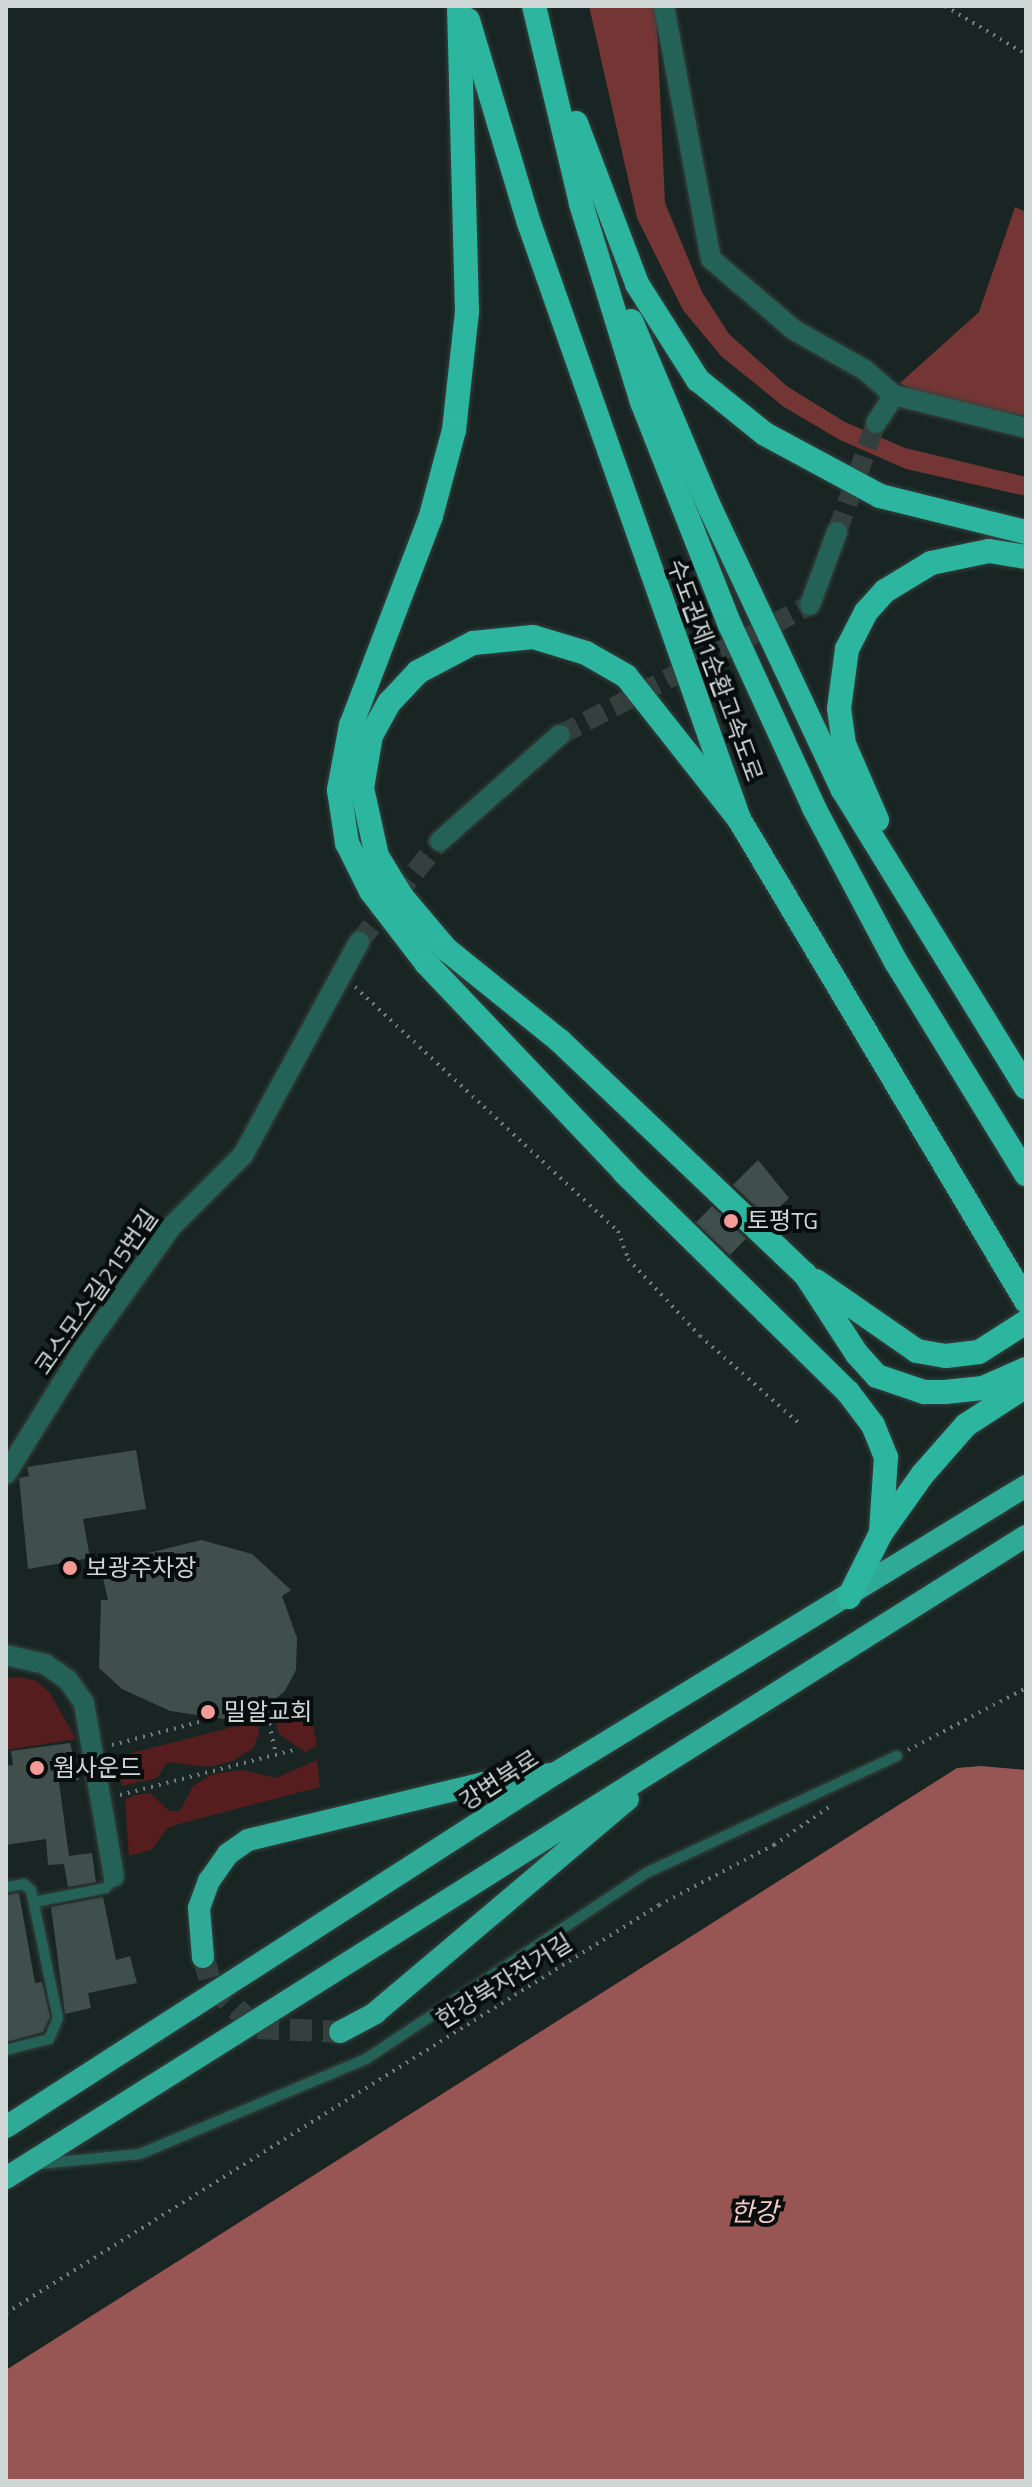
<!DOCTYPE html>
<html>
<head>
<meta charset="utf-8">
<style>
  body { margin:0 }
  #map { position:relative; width:1032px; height:2487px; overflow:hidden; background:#182522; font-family:"Titillium Web","Noto Sans KR",sans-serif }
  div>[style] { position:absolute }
  .green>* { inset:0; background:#561d1e }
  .forest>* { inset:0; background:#733635 }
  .water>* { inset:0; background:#975654 }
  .building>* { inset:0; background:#414f4c; transform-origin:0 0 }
  .minor-tunnel>* { height:20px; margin-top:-10px; transform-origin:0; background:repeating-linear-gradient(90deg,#33403d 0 20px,transparent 0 30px) }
  .trunk-tunnel>* { height:22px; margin-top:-11px; transform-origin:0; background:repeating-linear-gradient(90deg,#33403d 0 22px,transparent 0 33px) }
  .path>* { height:4px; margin-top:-2px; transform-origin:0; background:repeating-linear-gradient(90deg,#737e7c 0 2px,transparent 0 8px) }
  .roads { filter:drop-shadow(0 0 2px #35413f) drop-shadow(0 0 2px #35413f) }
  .service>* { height:10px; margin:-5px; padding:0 5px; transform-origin:5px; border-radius:5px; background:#246257 }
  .minor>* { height:20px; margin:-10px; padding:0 10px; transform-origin:10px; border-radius:10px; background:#246257 }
  .trunk>* { height:22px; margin:-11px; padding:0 11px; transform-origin:11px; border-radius:11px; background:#2faa96 }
  .motorway>* { height:24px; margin:-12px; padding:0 12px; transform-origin:12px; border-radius:12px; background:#2cb6a0 }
  .dots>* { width:22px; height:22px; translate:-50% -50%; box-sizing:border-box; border:4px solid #070d0c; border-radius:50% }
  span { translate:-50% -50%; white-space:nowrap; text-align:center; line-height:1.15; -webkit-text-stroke:8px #070d0c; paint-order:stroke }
  .street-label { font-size:24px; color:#ced7d5 }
  .poi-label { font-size:24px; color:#ced7d5 }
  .left { translate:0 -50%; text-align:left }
  .water-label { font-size:26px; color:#f3cac7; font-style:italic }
  .frame { position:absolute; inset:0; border:8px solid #ced7d5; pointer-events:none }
</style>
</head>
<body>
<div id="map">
  <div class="green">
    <div style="clip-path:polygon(19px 1677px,37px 1681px,50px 1693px,76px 1739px,6px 1750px,6px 1678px)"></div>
    <div style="clip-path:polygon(309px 1706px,317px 1746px,305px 1752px,279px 1734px,275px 1719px)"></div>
    <div style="clip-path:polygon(257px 1721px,259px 1734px,253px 1748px,233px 1761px,209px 1767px,167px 1762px,157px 1778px,122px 1786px,116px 1757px)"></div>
    <div style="clip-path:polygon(317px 1760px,320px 1787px,182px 1823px,168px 1828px,151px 1850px,129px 1856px,125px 1800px,135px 1795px,150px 1793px,169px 1811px,180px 1811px,193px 1786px,213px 1774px,242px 1770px,276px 1778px)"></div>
  </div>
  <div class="forest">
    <div style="clip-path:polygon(589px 6px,656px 6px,665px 203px,702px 292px,729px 334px,788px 387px,845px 422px,905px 448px,1026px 477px,1026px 496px,906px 469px,840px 440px,784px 407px,721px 356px,683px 310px,637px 218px)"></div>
    <div style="clip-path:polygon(1015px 207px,1026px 212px,1026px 416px,930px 400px,900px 383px,979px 312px)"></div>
  </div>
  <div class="water">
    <div style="clip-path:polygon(981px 1766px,1026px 1770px,1026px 2481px,6px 2481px,6px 2370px,957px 1768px)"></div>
  </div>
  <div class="building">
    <div style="clip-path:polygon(758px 1160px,789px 1198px,768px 1218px,733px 1185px)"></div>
    <div style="left:712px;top:1206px;width:47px;height:23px;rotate:44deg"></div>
    <div style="clip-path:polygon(136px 1450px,146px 1509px,83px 1519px,90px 1558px,28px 1569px,19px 1478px,29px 1476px,27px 1467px)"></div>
    <div style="clip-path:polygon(201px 1540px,252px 1554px,291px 1590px,282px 1596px,297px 1638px,296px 1670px,285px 1691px,255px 1715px,224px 1719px,170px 1711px,122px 1689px,99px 1668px,101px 1600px,108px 1600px,100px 1565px)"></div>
    <div style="clip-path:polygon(70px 1743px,79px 1780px,59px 1782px,69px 1856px,92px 1853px,96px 1882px,68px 1887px,64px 1864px,48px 1865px,46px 1839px,6px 1845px,6px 1766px,13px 1765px,11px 1751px)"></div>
    <div style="clip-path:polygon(19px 1893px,35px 1983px,42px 1982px,50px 2017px,43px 2032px,6px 2042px,6px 1895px)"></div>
    <div style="clip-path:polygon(103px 1897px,116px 1960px,130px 1956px,137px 1983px,88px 1993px,91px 2008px,65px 2014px,51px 1907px)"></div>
  </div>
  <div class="minor-tunnel">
    <div style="left:837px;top:532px;width:116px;rotate:-70.3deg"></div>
    <div style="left:560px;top:735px;width:282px;rotate:-27.5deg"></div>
    <div style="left:359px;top:942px;width:129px;rotate:-51.3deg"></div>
  </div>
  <div class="trunk-tunnel">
    <div style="left:203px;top:1957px;width:30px;rotate:73deg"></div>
    <div style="left:212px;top:1986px;width:62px;rotate:43deg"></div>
    <div style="left:257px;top:2028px;width:83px;rotate:2.8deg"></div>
  </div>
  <div class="path">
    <div style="left:945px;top:6px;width:94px;rotate:30.7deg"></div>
    <div style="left:355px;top:987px;width:359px;rotate:42.9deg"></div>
    <div style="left:618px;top:1231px;width:30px;rotate:70deg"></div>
    <div style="left:628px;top:1259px;width:105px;rotate:46.9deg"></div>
    <div style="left:700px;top:1336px;width:136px;rotate:41.4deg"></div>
    <div style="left:266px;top:1708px;width:48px;rotate:78deg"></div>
    <div style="left:112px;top:1745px;width:90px;rotate:-14.8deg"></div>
    <div style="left:908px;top:1750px;width:133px;rotate:-27.7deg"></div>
    <div style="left:120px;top:1795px;width:180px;rotate:-14.5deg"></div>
    <div style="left:6px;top:2313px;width:770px;rotate:-32deg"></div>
    <div style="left:659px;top:1905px;width:130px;rotate:-27.6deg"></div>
    <div style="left:774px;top:1845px;width:67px;rotate:-34.6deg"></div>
  </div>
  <div class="roads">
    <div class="service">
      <div style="left:6px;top:1887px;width:18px;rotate:-9deg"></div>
      <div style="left:24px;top:1884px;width:9px;rotate:41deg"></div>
      <div style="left:31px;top:1890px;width:131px;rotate:78.1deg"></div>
      <div style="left:58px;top:2018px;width:23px;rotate:113deg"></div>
      <div style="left:49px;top:2039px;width:44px;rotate:165.7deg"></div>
      <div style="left:34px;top:1902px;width:73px;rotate:-11deg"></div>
      <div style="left:106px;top:1888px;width:14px;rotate:-56deg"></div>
      <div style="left:40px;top:2164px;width:100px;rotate:-5.7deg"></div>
      <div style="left:140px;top:2154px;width:245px;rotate:-22.8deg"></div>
      <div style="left:366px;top:2059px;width:336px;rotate:-33.6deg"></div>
      <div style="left:646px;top:1873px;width:277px;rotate:-25deg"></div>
    </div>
    <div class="minor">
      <div style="left:664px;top:6px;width:257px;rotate:79.5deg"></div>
      <div style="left:711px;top:259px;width:109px;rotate:40.5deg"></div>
      <div style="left:794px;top:330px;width:81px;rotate:29.4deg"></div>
      <div style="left:865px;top:370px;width:38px;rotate:41deg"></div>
      <div style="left:894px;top:395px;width:136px;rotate:14deg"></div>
      <div style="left:876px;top:423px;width:33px;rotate:-57deg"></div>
      <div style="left:810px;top:605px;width:78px;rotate:-69.7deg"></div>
      <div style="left:440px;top:841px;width:160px;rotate:-41.5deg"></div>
      <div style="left:6px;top:1474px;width:146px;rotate:-58.2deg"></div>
      <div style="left:83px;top:1350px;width:151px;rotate:-54.4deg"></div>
      <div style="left:171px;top:1227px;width:102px;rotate:-45deg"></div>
      <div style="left:243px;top:1155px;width:243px;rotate:-61.4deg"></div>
      <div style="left:6px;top:1655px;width:40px;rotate:13deg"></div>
      <div style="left:45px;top:1664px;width:28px;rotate:35deg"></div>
      <div style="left:68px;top:1680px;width:28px;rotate:55deg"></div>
      <div style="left:84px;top:1703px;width:176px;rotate:80.2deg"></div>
    </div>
    <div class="trunk">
      <div style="left:203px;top:1957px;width:49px;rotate:-94.7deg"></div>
      <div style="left:199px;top:1908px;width:29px;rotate:-70deg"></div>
      <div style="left:209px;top:1881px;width:33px;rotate:-55deg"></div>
      <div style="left:228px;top:1854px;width:24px;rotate:-35deg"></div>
      <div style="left:248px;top:1840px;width:243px;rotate:-13.6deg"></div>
      <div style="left:484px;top:1783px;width:68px;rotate:-7.7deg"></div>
      <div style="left:340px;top:2032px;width:40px;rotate:-28deg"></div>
      <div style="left:375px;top:2013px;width:331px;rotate:-40.2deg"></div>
      <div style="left:6px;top:2127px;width:654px;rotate:-32.77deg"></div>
      <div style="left:556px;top:1773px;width:551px;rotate:-31.41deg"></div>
      <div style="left:6px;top:2178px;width:1205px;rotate:-32.19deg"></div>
    </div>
    <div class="motorway">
      <div style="left:459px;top:6px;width:306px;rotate:88.5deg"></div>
      <div style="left:467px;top:312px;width:119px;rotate:96.3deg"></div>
      <div style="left:454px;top:430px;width:89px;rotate:105deg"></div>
      <div style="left:431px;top:516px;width:224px;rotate:110.9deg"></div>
      <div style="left:351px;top:725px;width:66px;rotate:100.5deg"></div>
      <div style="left:339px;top:790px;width:54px;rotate:81.4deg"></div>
      <div style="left:347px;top:843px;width:54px;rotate:63.4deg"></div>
      <div style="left:371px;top:891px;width:92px;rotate:52.5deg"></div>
      <div style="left:427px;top:964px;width:288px;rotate:46.5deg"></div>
      <div style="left:625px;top:1173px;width:313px;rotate:44.5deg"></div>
      <div style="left:848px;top:1392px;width:41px;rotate:52.9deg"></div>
      <div style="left:873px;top:1425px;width:35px;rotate:68deg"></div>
      <div style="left:886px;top:1457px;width:76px;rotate:93.8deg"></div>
      <div style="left:534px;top:6px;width:204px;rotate:76.6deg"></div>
      <div style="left:581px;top:204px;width:207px;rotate:72.9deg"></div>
      <div style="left:642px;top:402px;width:240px;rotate:68.5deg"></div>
      <div style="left:730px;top:625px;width:201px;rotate:65.3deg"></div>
      <div style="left:814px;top:808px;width:174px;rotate:62deg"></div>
      <div style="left:896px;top:962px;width:249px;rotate:58.5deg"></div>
      <div style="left:468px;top:20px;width:212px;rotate:73.3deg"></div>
      <div style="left:529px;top:223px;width:632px;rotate:70.59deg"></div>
      <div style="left:739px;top:819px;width:561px;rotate:59.23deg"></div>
      <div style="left:576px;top:123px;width:172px;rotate:69.2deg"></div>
      <div style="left:637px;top:284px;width:114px;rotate:57.6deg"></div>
      <div style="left:698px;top:380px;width:86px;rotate:38.9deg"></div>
      <div style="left:765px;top:434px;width:131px;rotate:28.3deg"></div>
      <div style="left:880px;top:496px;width:150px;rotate:13.9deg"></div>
      <div style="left:631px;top:321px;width:205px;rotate:67.1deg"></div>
      <div style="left:711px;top:510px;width:310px;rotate:64.8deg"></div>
      <div style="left:843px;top:790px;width:349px;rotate:58.4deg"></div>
      <div style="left:739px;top:819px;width:182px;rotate:-128.3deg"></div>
      <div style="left:626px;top:676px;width:46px;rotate:-150.1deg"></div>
      <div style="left:586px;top:653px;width:55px;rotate:-163.2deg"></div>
      <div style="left:533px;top:637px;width:60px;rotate:174.3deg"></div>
      <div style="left:473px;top:643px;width:62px;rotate:152.2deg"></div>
      <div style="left:418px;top:672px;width:42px;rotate:133.1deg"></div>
      <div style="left:389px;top:703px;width:37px;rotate:119deg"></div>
      <div style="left:371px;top:735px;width:54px;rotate:99.6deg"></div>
      <div style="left:362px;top:788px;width:70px;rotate:77.6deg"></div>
      <div style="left:377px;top:856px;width:48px;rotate:58.6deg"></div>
      <div style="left:402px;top:897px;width:68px;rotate:49.8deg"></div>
      <div style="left:446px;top:949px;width:146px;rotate:38.9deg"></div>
      <div style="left:560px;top:1041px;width:338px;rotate:43.6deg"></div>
      <div style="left:805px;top:1274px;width:95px;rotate:57deg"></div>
      <div style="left:857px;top:1354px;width:30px;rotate:48deg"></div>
      <div style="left:877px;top:1376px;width:50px;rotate:18.8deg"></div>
      <div style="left:924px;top:1392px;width:21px"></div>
      <div style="left:945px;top:1392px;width:38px;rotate:-6deg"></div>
      <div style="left:983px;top:1388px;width:47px;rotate:-23.8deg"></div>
      <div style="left:877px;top:820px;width:83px;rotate:-113.5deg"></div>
      <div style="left:844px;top:744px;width:35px;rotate:-98deg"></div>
      <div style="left:839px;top:709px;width:61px;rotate:-82.4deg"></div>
      <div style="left:847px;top:649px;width:42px;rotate:-62.8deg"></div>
      <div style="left:866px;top:612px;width:28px;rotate:-48deg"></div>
      <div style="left:885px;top:591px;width:54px;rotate:-31.3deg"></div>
      <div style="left:931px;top:563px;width:59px;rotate:-11.7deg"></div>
      <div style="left:989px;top:551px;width:37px;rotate:9deg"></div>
      <div style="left:816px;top:1281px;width:123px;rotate:34.7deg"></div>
      <div style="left:917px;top:1351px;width:29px;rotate:10deg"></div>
      <div style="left:946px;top:1356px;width:33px;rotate:-7deg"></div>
      <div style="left:979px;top:1352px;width:56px;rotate:-32.6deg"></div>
      <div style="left:849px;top:1597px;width:72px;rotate:-63.4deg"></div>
      <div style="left:881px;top:1533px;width:72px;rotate:-54.6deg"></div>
      <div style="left:923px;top:1474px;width:65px;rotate:-48.7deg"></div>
      <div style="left:966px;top:1425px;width:72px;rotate:-33deg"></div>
    </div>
  </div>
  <div class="dots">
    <div style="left:731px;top:1221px;background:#f59b97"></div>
    <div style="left:70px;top:1568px;background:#f59b97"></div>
    <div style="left:208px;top:1712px;background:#f59b97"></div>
    <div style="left:37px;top:1768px;background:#f59b97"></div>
  </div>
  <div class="street-label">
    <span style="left:715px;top:670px;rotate:70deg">수도권제1순환고속도로</span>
    <span style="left:96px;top:1292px;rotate:-55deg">코스모스길215번길</span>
    <span style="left:499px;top:1780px;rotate:-33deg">강변북로</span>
    <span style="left:504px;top:1981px;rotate:-32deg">한강북자전거길</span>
  </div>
  <div class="poi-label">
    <span class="left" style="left:747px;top:1221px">토평TG</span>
    <span class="left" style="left:86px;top:1568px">보광주차장</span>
    <span class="left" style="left:224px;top:1712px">밀알교회</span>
    <span class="left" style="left:53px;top:1768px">웜사운드</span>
  </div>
  <div class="water-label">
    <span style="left:754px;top:2212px">한강</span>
  </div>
  <div class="frame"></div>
</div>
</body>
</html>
